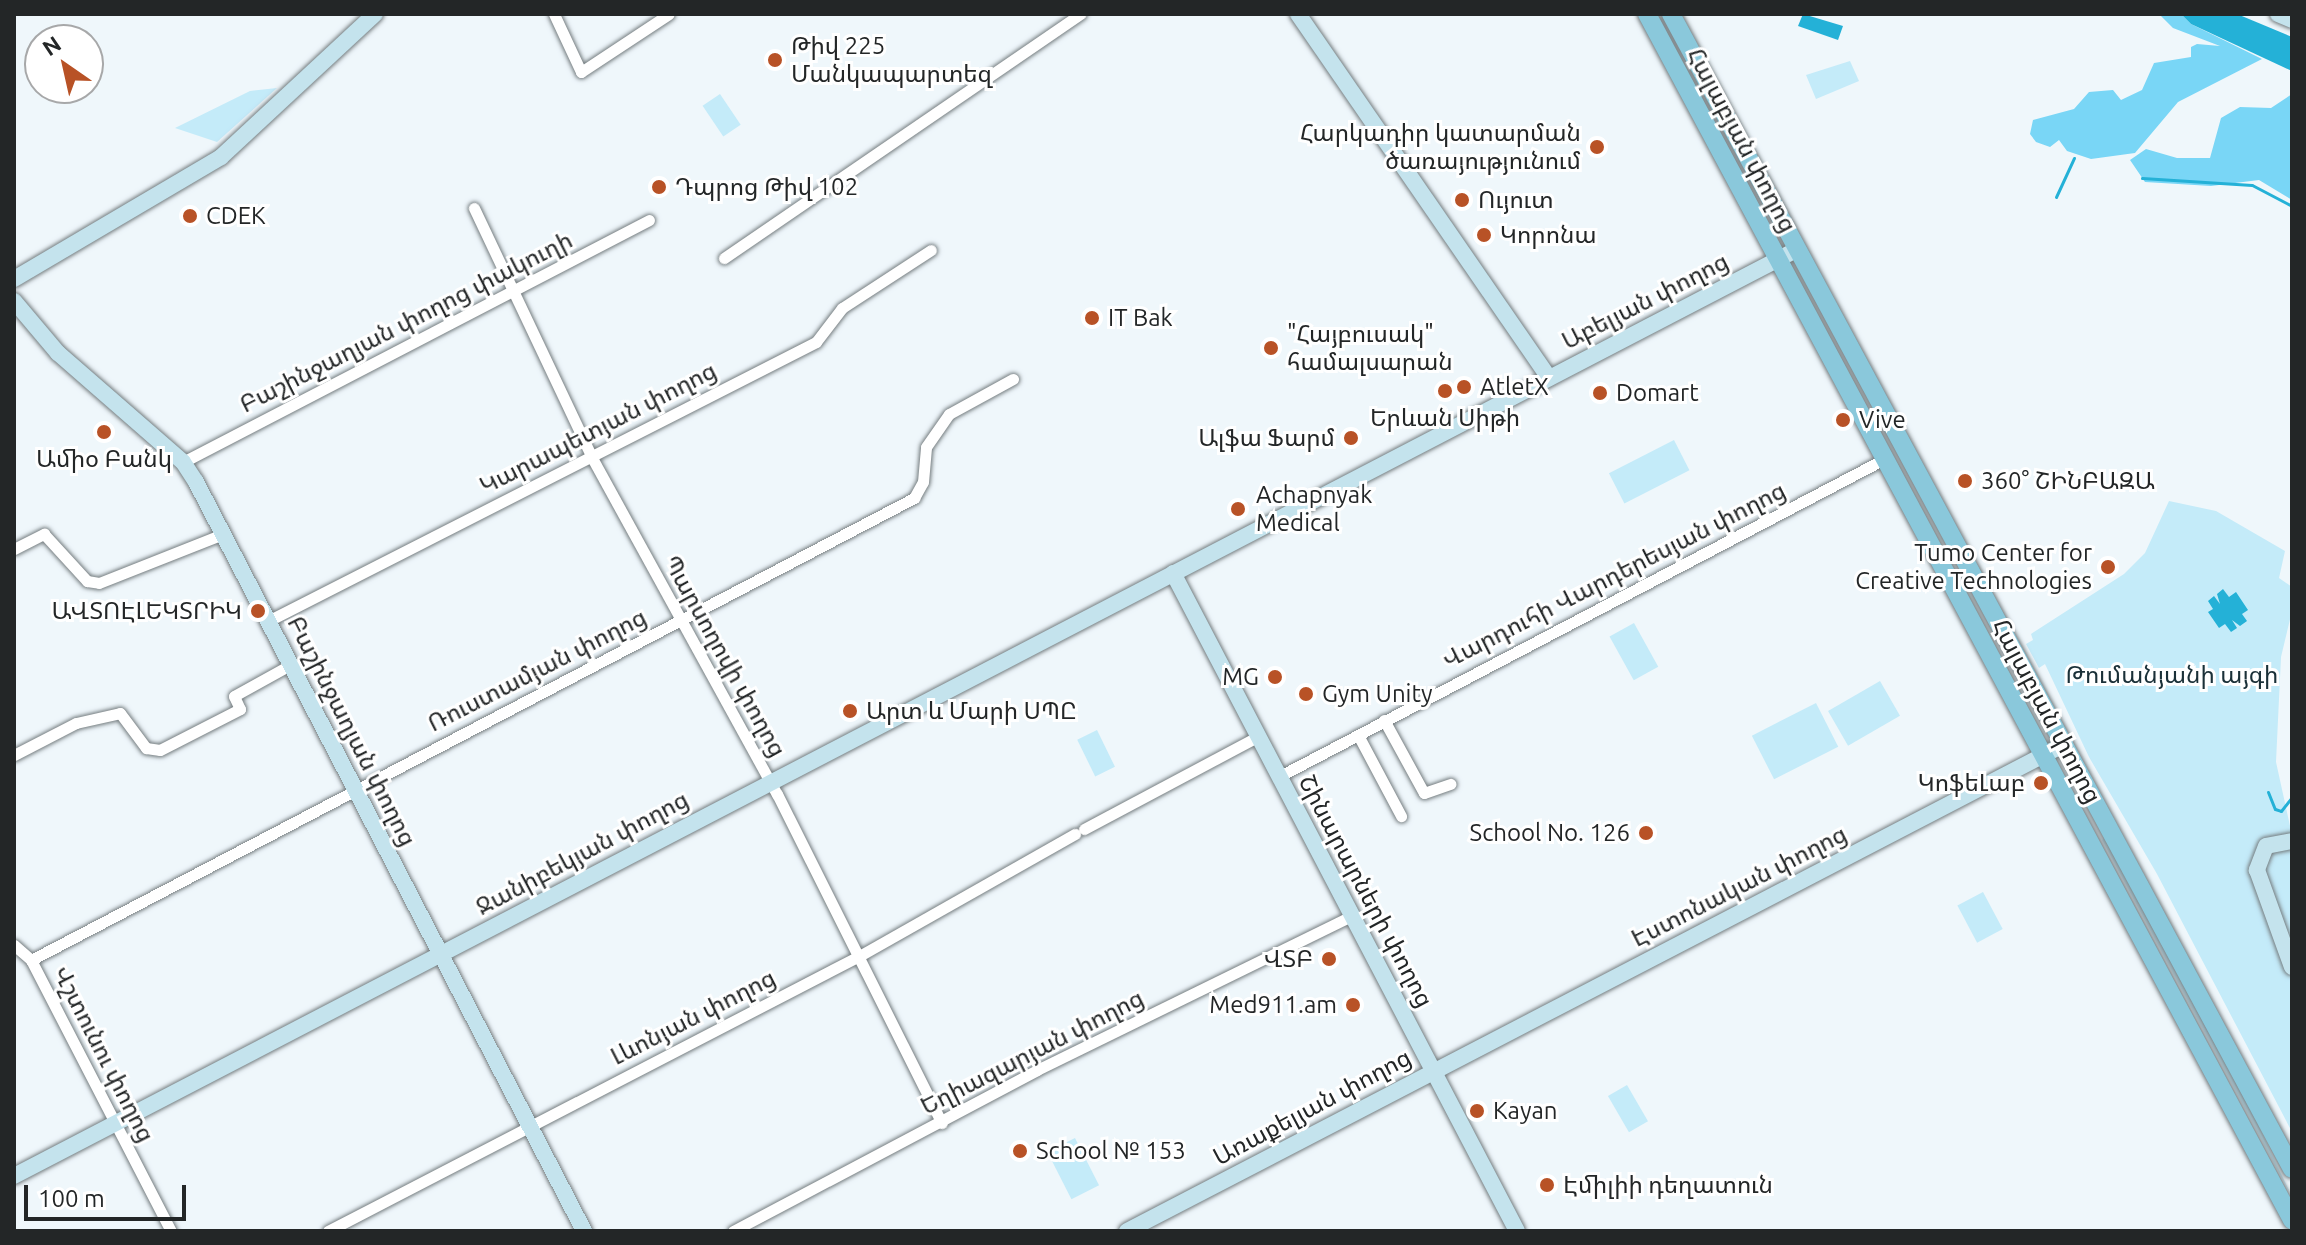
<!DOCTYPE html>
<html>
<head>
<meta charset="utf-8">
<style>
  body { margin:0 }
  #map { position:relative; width:2306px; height:1245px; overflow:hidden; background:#eff7fb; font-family:Ubuntu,"Noto Sans Armenian",sans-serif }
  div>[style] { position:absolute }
  .green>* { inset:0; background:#c4ebf9; transform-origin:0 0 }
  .forest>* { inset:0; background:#79d6f6 }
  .water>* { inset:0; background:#24b1d7 }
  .stream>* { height:3px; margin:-1.5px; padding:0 1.5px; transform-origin:1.5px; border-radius:1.5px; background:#24b1d7 }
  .roads { filter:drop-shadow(0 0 2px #757d80) drop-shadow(0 0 2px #757d80) }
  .street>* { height:11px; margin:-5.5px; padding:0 5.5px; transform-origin:5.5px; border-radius:5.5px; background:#fff }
  .secondary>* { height:16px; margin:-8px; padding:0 8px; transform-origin:8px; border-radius:8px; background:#c4e3ed }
  .primary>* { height:18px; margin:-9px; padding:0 9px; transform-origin:9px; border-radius:9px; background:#8ac8db }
  .dots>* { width:22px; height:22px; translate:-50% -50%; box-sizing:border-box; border:4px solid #fff; border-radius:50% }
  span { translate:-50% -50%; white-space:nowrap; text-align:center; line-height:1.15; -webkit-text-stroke:6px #fff; paint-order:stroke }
  .poi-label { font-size:24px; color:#232627 }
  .left { translate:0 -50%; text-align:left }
  .right { translate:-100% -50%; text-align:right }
  .street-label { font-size:24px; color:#232627 }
  .park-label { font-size:24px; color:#1a3038 }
  .frame { position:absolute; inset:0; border:16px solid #232627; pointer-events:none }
  .north { position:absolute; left:24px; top:24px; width:80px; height:80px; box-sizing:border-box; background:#fff; border:2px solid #a7a8a9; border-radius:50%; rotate:326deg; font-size:22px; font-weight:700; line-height:32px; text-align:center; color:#232627 }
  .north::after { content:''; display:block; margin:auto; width:28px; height:36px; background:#b85226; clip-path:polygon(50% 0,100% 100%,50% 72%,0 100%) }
  .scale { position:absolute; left:24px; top:1185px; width:162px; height:36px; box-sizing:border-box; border:4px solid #232627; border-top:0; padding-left:10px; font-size:24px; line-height:28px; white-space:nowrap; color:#232627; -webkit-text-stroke:6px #fff; paint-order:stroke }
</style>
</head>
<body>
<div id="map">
  <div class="green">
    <div style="clip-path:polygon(1850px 61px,1859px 81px,1816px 99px,1806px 75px)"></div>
    <div style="clip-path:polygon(277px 88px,217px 142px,175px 128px,250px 91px)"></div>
    <div style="left:720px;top:94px;width:37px;height:21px;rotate:56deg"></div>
    <div style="left:1674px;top:440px;width:34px;height:73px;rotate:63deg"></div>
    <div style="clip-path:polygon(2169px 501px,2216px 511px,2285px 551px,2279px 578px,2292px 587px,2292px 611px,2281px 657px,2276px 762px,2292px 835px,2292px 1132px,2157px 874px,2089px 757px,2045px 664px,2039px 668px,2026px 644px,2033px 640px,2031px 634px,2124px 574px,2145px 553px)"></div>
    <div style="left:1634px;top:623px;width:50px;height:28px;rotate:61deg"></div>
    <div style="left:1880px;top:681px;width:40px;height:60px;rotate:60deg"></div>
    <div style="left:1816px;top:703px;width:49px;height:72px;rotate:63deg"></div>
    <div style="left:1097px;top:730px;width:41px;height:22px;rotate:64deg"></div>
    <div style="clip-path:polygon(2105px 837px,2232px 1069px,2292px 1197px,2102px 840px)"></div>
    <div style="left:1983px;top:892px;width:42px;height:29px;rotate:62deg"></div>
    <div style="left:1627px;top:1085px;width:42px;height:22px;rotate:60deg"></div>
    <div style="left:1075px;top:1138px;width:53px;height:31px;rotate:63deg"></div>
  </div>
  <div class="forest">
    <div style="clip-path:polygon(2159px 14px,2181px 14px,2191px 24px,2262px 59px,2178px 102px,2135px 153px,2091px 159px,2067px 151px,2059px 140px,2050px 147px,2036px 142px,2030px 134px,2033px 120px,2074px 109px,2089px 92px,2113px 90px,2121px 100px,2142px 90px,2154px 63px,2191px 57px,2191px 47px,2197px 44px,2220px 46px,2173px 28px)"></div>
    <div style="clip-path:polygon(2292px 94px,2292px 200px,2259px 180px,2211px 186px,2145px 182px,2130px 160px,2146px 149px,2177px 158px,2210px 158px,2221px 118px,2240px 107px,2271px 108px)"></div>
  </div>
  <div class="water">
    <div style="clip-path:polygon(1803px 14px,1843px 26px,1838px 40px,1798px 26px)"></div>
    <div style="clip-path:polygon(2181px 14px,2237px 14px,2292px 37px,2292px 71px,2191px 24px)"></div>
    <div style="clip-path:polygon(2223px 589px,2229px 597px,2236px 592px,2248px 610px,2242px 614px,2247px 621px,2240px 626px,2232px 620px,2237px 628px,2231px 632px,2225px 624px,2219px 628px,2208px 612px,2213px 609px,2208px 601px,2214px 596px,2220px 604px,2217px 594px)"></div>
  </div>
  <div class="stream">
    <div style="left:2142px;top:178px;width:110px;rotate:3.6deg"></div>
    <div style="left:2252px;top:185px;width:45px;rotate:27.7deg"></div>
    <div style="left:2056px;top:197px;width:43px;rotate:-65.2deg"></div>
    <div style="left:2268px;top:792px;width:18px;rotate:68deg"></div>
    <div style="left:2275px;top:809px;width:6px;rotate:18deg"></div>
    <div style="left:2281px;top:811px;width:18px;rotate:-52deg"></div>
  </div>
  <div class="roads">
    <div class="street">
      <div style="left:554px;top:14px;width:64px;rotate:65deg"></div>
      <div style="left:581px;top:72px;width:105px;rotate:-33.4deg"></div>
      <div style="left:474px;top:208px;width:274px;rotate:64.7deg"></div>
      <div style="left:591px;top:456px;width:386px;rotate:61.2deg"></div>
      <div style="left:777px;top:794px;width:368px;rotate:63.4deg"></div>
      <div style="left:724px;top:258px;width:432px;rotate:-34.4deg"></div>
      <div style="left:183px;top:462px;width:525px;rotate:-27.44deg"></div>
      <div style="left:14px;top:549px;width:34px;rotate:-27deg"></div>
      <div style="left:44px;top:534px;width:64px;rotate:47.5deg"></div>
      <div style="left:87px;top:581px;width:12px;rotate:9deg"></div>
      <div style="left:99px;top:583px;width:133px;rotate:-21.6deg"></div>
      <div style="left:268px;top:621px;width:615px;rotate:-26.98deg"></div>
      <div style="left:816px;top:342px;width:43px;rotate:-52.6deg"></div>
      <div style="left:842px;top:308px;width:106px;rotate:-33.1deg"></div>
      <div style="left:1384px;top:720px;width:83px;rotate:61.3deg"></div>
      <div style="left:1424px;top:793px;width:28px;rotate:-19deg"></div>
      <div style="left:1358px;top:735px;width:92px;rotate:62deg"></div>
      <div style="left:14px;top:755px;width:70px;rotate:-27.3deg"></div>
      <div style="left:76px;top:723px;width:45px;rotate:-12.8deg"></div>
      <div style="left:120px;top:713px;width:44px;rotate:53.4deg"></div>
      <div style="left:146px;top:748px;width:14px;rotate:8deg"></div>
      <div style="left:160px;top:750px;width:90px;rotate:-27.1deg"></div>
      <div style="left:240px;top:709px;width:14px;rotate:-115deg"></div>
      <div style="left:234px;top:696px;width:64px;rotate:-29deg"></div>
      <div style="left:1278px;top:777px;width:687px;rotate:-27.68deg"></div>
      <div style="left:1084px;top:829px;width:196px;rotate:-28deg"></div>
      <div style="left:14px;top:945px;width:23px;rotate:41deg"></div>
      <div style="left:31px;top:960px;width:305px;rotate:62.7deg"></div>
      <div style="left:31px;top:960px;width:997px;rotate:-27.62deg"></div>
      <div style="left:914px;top:498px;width:18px;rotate:-61deg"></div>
      <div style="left:923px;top:482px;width:35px;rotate:-85deg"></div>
      <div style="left:926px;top:447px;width:40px;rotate:-55.1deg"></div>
      <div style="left:949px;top:414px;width:73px;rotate:-28.7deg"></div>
      <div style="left:328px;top:1231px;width:600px;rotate:-27.38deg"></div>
      <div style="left:861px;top:955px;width:246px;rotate:-29.5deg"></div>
      <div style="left:733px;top:1231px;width:344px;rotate:-27.9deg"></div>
      <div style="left:1037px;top:1070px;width:351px;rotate:-26.1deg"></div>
    </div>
    <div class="secondary">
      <div style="left:1298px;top:14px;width:442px;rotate:55.4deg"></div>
      <div style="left:2278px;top:14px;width:15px;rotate:23deg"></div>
      <div style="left:14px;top:279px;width:240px;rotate:-30.5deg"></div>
      <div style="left:221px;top:157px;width:210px;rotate:-42.9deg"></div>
      <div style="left:14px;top:301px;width:68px;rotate:49.8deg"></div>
      <div style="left:58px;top:353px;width:166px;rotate:41.1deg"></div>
      <div style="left:183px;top:462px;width:24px;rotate:57deg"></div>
      <div style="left:196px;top:482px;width:844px;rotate:62.61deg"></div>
      <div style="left:1173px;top:573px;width:742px;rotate:62.4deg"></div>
      <div style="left:2292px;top:841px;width:26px;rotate:169deg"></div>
      <div style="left:2266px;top:846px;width:26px;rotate:111deg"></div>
      <div style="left:2257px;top:870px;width:103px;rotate:70.2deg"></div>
      <div style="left:14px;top:1176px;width:2010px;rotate:-27.46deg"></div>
      <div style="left:1127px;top:1231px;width:1057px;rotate:-27.44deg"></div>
    </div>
    <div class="primary">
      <div style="left:1647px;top:14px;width:1368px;rotate:61.86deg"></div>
      <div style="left:1671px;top:14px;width:1311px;rotate:61.73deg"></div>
    </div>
  </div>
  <div class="dots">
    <div style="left:775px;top:60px;background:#b85226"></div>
    <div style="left:1597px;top:147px;background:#b85226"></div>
    <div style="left:659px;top:187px;background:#b85226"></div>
    <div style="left:1462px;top:200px;background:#b85226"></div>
    <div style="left:190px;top:216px;background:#b85226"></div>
    <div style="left:1484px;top:235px;background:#b85226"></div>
    <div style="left:1092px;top:318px;background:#b85226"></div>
    <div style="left:1271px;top:348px;background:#b85226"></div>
    <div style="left:1464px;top:387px;background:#b85226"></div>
    <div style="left:1445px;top:391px;background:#b85226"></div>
    <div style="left:1600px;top:393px;background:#b85226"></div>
    <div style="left:1843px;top:420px;background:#b85226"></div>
    <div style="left:104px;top:432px;background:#b85226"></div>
    <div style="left:1351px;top:438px;background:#b85226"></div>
    <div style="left:1965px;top:481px;background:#b85226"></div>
    <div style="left:1238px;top:509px;background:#b85226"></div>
    <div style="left:2108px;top:567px;background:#b85226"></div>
    <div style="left:258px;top:611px;background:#b85226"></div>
    <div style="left:1275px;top:677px;background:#b85226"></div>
    <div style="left:1306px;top:694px;background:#b85226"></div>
    <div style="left:850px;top:711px;background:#b85226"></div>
    <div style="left:2041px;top:783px;background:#b85226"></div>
    <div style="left:1646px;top:833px;background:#b85226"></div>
    <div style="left:1329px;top:959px;background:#b85226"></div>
    <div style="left:1353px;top:1005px;background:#b85226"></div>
    <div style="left:1477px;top:1111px;background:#b85226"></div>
    <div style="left:1020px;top:1151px;background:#b85226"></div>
    <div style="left:1547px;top:1185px;background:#b85226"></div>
  </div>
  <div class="poi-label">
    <span class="left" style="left:791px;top:60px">Թիվ 225<br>Մանկապարտեզ</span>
    <span class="right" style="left:1581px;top:147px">Հարկադիր կատարման<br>ծառայությունում</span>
    <span class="left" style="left:675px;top:187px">Դպրոց Թիվ 102</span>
    <span class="left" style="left:1478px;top:200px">Ույուտ</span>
    <span class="left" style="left:206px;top:216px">CDEK</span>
    <span class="left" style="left:1500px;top:235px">Կորոնա</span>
    <span class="left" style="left:1108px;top:318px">IT Bak</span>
    <span class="left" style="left:1287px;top:348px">"Հայբուսակ"<br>համալսարան</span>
    <span class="left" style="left:1480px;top:387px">AtletX</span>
    <span class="left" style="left:1616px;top:393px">Domart</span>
    <span style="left:1445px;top:418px">Երևան Սիթի</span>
    <span class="left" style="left:1859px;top:420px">Vive</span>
    <span class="right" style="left:1335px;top:438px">Ալֆա Ֆարմ</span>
    <span style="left:104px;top:459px">Ամիօ Բանկ</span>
    <span class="left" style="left:1981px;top:481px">360° ՇԻՆԲԱԶԱ</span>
    <span class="left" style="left:1256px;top:509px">Achapnyak<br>Medical</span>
    <span class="right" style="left:2092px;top:567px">Tumo Center for<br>Creative Technologies</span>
    <span class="right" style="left:242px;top:611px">ԱՎՏՈԷԼԵԿՏՐԻԿ</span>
    <span class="right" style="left:1259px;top:677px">MG</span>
    <span class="left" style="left:1322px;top:694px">Gym Unity</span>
    <span class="left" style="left:866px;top:711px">Արտ և Մարի ՍՊԸ</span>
    <span class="right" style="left:2025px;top:783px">ԿոֆեԼաբ</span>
    <span class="right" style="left:1630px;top:833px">School No. 126</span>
    <span class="right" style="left:1313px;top:959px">ՎՏԲ</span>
    <span class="right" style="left:1337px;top:1005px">Med911.am</span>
    <span class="left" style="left:1493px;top:1111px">Kayan</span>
    <span class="left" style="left:1036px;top:1151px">School № 153</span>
    <span class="left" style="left:1563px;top:1185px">Էմիլիի դեղատուն</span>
  </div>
  <div class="street-label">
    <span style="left:1742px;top:140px;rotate:62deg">Հալաբյան փողոց</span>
    <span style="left:1645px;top:301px;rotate:-27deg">Աբելյան փողոց</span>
    <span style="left:406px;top:322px;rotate:-27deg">Բաշինջաղյան փողոց փակուղի</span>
    <span style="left:598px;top:428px;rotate:-27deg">Կարապետյան փողոց</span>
    <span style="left:1614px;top:575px;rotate:-27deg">Վարդուհի Վարդերեսյան փողոց</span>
    <span style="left:725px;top:656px;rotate:61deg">Պարսողովի փողոց</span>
    <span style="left:537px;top:670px;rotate:-27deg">Ռուստամյան փողոց</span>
    <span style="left:2047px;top:711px;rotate:62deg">Հալաբյան փողոց</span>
    <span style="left:352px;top:731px;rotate:63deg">Բաշինջաղյան փողոց</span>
    <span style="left:582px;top:853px;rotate:-28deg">Ջանիբեկյան փողոց</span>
    <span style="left:1739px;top:886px;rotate:-27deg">Էստոնական փողոց</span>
    <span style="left:1366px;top:891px;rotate:62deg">Շինարարների փողոց</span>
    <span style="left:693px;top:1017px;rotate:-27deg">Լևոնյան փողոց</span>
    <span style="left:1032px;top:1052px;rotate:-27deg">Եղիազարյան փողոց</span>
    <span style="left:104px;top:1054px;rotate:63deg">Վշտունու փողոց</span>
    <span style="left:1312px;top:1107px;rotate:-28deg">Առաքելյան փողոց</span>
  </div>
  <div class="park-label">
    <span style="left:2172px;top:675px">Թումանյանի այգի</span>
  </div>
  <div class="frame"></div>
  <div class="north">N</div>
  <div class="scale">100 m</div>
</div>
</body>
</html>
